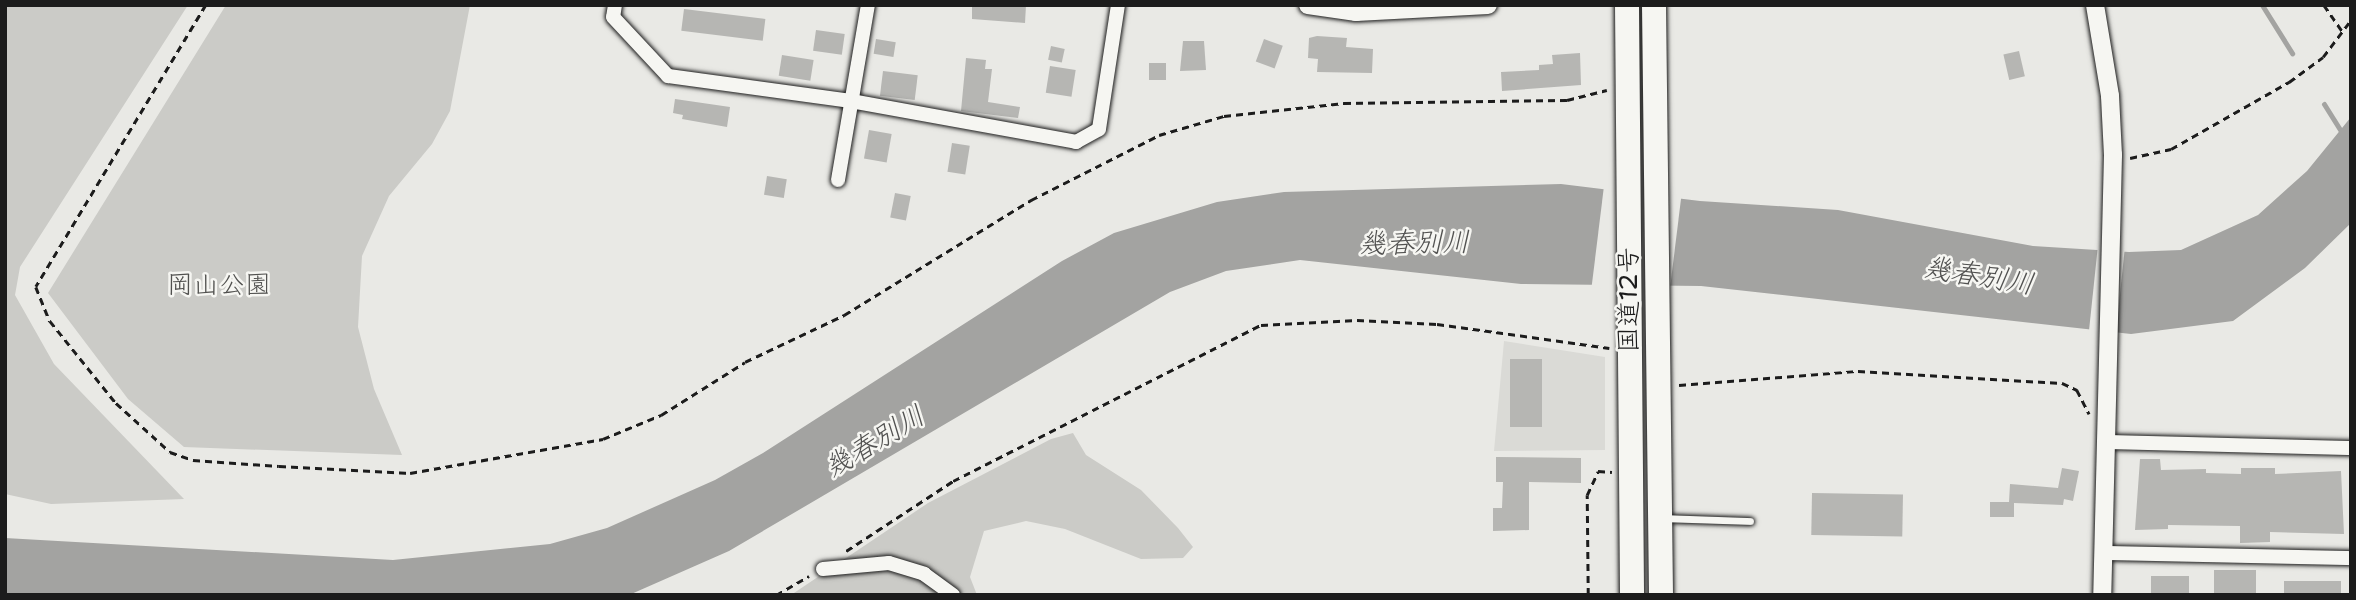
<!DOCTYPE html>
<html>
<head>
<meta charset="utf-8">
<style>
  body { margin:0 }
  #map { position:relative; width:2356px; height:600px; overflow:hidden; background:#e9e9e5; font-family:"Shantell Sans","Klee One",sans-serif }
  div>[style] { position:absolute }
  .built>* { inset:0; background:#dadad6 }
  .green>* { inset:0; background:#cbcbc7 }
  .water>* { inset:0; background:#a3a3a1 }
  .pier>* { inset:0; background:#e9e9e5; transform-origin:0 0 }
  .stream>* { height:5px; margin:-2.5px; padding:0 2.5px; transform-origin:2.5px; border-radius:2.5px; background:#a3a3a1 }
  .building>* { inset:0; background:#b6b6b3; transform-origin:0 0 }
  .path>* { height:2.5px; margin-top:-1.25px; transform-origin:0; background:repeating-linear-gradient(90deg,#1c1c1c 0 7px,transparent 0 12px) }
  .roads { filter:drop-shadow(0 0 2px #1c1c1c) drop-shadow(0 0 2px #1c1c1c) }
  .service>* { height:7px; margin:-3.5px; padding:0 3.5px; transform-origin:3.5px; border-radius:3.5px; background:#f6f6f2 }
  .minor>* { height:14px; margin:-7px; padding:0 7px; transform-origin:7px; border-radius:7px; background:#f6f6f2 }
  .tertiary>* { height:18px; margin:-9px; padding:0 9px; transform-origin:9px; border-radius:9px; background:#f6f6f2 }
  .trunk>* { height:24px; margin:-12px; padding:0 12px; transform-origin:12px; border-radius:12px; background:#f6f6f2 }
  span { translate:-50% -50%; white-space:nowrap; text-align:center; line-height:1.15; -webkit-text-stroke:5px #f6f6f2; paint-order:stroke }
  .park-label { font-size:26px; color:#51514f }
  .street-label { font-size:26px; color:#1c1c1c }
  .water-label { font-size:28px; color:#525251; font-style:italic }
  .frame { position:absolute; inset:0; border:7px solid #1c1c1c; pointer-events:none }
</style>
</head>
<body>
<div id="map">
  <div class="built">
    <div style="clip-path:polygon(1504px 341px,1605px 357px,1605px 450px,1494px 451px)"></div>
  </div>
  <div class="green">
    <div style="clip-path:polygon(5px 5px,188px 5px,20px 267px,15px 295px,54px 364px,184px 499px,51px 504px,5px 494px)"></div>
    <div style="clip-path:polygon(226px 5px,470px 5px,450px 111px,432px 144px,389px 196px,362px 256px,358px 327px,374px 389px,402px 455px,184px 447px,128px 399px,48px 293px)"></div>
    <div style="clip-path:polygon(1073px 433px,1086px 455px,1141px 490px,1178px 528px,1193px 547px,1183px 558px,1141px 559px,1065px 529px,1026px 521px,984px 531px,970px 577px,977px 595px,791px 595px,928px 503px,1051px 439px)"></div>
  </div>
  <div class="water">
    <div style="clip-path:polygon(2351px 117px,2351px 223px,2305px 268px,2233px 321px,2131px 334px,1701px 286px,1521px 284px,1300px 260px,1226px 271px,1170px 292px,729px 551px,629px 595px,5px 595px,5px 538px,393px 560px,550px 544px,607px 528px,715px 480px,763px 453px,1062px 261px,1114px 233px,1217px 202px,1284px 192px,1561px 184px,1700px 201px,1838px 210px,2033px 246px,2129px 252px,2181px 250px,2258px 215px,2307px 171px)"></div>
  </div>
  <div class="pier">
    <div style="left:1604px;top:186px;width:78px;height:102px;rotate:7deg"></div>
    <div style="left:2098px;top:245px;width:27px;height:89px;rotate:6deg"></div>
  </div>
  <div class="stream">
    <div style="left:2262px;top:5px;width:57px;rotate:58deg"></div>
    <div style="left:2324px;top:104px;width:36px;rotate:58deg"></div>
  </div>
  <div class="building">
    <div style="clip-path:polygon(972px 5px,1026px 5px,1025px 23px,972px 19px)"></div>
    <div style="left:684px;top:9px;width:82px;height:22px;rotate:7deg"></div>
    <div style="left:816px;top:30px;width:29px;height:21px;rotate:8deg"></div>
    <div style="clip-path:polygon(1317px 36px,1347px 38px,1346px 47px,1373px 49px,1372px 73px,1317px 72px,1318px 59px,1308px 58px,1309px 38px)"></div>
    <div style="left:876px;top:39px;width:20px;height:15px;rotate:9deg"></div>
    <div style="left:1264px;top:39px;width:20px;height:24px;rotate:20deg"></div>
    <div style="clip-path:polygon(1183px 41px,1204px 41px,1206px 70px,1180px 71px)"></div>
    <div style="left:1051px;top:46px;width:14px;height:14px;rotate:12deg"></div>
    <div style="left:2019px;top:51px;width:26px;height:16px;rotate:77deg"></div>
    <div style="clip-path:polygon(1580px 53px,1581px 85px,1502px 91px,1501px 72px,1539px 70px,1539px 65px,1553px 64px,1552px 55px)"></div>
    <div style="left:782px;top:55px;width:32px;height:21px;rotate:9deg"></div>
    <div style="clip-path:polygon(966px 58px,986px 60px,985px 69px,992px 69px,988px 102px,1020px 107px,1018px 118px,961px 111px)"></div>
    <div style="left:1149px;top:63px;width:17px;height:17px"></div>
    <div style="left:1050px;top:66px;width:26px;height:27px;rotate:9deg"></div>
    <div style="left:883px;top:71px;width:35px;height:25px;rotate:7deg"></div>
    <div style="clip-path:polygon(675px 99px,730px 107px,727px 127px,682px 119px,683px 115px,673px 113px)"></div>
    <div style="left:869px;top:130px;width:23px;height:29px;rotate:10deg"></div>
    <div style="left:952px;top:143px;width:18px;height:29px;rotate:9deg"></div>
    <div style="left:767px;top:176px;width:20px;height:19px;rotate:9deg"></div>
    <div style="left:895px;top:193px;width:16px;height:25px;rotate:11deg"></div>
    <div style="left:1510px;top:359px;width:32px;height:68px"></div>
    <div style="clip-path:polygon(1496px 457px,1581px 458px,1581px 483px,1529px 482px,1529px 530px,1493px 531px,1493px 508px,1502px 508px,1503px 482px,1496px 482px)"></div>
    <div style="clip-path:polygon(2140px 459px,2160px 459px,2161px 470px,2206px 469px,2206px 473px,2241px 474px,2241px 468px,2275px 468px,2275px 474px,2341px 471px,2344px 534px,2270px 532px,2270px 542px,2240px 543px,2240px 526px,2168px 525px,2168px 529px,2135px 530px)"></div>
    <div style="clip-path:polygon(2062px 468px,2079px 471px,2073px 501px,2064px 499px,2063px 505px,2014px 503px,2014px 517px,1990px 517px,1990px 502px,2009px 502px,2010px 484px,2058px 488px)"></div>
    <div style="left:1812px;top:493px;width:91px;height:42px;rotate:1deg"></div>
    <div style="left:2214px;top:570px;width:42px;height:25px"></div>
    <div style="left:2151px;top:576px;width:38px;height:19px"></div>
    <div style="left:2284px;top:581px;width:57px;height:14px"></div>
  </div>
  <div class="path">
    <div style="left:206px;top:5px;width:329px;rotate:121.1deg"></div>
    <div style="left:36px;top:287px;width:37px;rotate:68deg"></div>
    <div style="left:50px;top:321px;width:105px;rotate:51.2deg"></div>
    <div style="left:116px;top:403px;width:73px;rotate:42.2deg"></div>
    <div style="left:170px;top:452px;width:24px;rotate:19deg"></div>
    <div style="left:193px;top:460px;width:86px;rotate:4deg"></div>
    <div style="left:279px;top:466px;width:131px;rotate:3.1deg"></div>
    <div style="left:410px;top:473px;width:196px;rotate:-10deg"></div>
    <div style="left:603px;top:439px;width:63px;rotate:-22.5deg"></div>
    <div style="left:661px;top:415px;width:99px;rotate:-32.2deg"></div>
    <div style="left:745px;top:362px;width:110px;rotate:-25.4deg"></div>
    <div style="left:844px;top:315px;width:220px;rotate:-31.6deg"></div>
    <div style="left:1031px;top:200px;width:144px;rotate:-26.9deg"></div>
    <div style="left:1159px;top:135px;width:68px;rotate:-16.3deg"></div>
    <div style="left:1224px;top:116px;width:121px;rotate:-6.2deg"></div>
    <div style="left:1344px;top:103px;width:223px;rotate:-0.8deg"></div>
    <div style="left:1567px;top:100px;width:41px;rotate:-14deg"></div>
    <div style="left:2324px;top:5px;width:32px;rotate:55deg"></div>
    <div style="left:2130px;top:158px;width:42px;rotate:-12.4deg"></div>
    <div style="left:2171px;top:149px;width:136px;rotate:-29.6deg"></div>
    <div style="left:2289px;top:82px;width:42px;rotate:-36.3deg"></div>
    <div style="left:2323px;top:57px;width:46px;rotate:-52.9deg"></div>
    <div style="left:1679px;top:385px;width:180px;rotate:-4.5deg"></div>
    <div style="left:1858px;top:371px;width:204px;rotate:3.4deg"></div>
    <div style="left:2062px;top:383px;width:17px;rotate:25deg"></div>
    <div style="left:2077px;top:390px;width:27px;rotate:63deg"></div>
    <div style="left:846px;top:551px;width:128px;rotate:-33.2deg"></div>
    <div style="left:953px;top:481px;width:345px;rotate:-26.9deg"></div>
    <div style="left:1261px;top:325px;width:96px;rotate:-3deg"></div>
    <div style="left:1357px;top:320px;width:80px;rotate:2.9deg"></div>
    <div style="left:1437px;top:324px;width:174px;rotate:7.9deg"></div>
    <div style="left:776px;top:595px;width:38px;rotate:-30deg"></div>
    <div style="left:1588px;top:595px;width:100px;rotate:-90.6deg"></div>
    <div style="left:1587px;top:495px;width:26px;rotate:-65deg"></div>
    <div style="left:1598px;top:471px;width:14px;rotate:4deg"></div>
  </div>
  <div class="roads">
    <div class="service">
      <div style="left:1664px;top:518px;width:86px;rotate:2deg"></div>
    </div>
    <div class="minor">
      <div style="left:615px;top:5px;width:12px;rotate:99deg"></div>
      <div style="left:613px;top:17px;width:81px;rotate:47deg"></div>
      <div style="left:668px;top:76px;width:185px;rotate:7.8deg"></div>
      <div style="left:851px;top:101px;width:229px;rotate:10.3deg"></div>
      <div style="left:1076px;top:142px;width:26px;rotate:-29deg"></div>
      <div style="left:1099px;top:129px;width:125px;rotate:-81.3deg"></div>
      <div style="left:838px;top:180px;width:178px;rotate:-80.3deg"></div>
      <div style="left:2105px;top:442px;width:246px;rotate:1.4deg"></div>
      <div style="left:2103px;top:553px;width:248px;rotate:1.2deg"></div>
      <div style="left:823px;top:569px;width:66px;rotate:-5.2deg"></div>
      <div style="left:889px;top:563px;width:37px;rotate:17deg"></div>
      <div style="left:924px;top:574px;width:36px;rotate:36deg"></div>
    </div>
    <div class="tertiary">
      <div style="left:1308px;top:5px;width:49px;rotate:8.3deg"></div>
      <div style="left:1356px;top:12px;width:132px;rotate:-3deg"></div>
      <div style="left:2095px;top:5px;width:92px;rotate:80.6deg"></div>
      <div style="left:2110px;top:96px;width:59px;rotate:87.1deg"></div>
      <div style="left:2113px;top:155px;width:440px;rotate:91.4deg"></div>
    </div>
    <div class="trunk">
      <div style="left:1627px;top:5px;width:590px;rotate:89.51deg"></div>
      <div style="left:1654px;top:5px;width:590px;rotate:89.32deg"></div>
    </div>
  </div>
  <div class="park-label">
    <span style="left:219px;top:284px">岡山公園</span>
  </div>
  <div class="street-label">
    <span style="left:1628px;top:300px;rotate:-90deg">国道12号</span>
  </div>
  <div class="water-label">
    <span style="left:1414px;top:242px;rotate:-1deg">幾春別川</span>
    <span style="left:1979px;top:275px;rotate:9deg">幾春別川</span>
    <span style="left:874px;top:441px;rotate:-31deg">幾春別川</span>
  </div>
  <div class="frame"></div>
</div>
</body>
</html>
